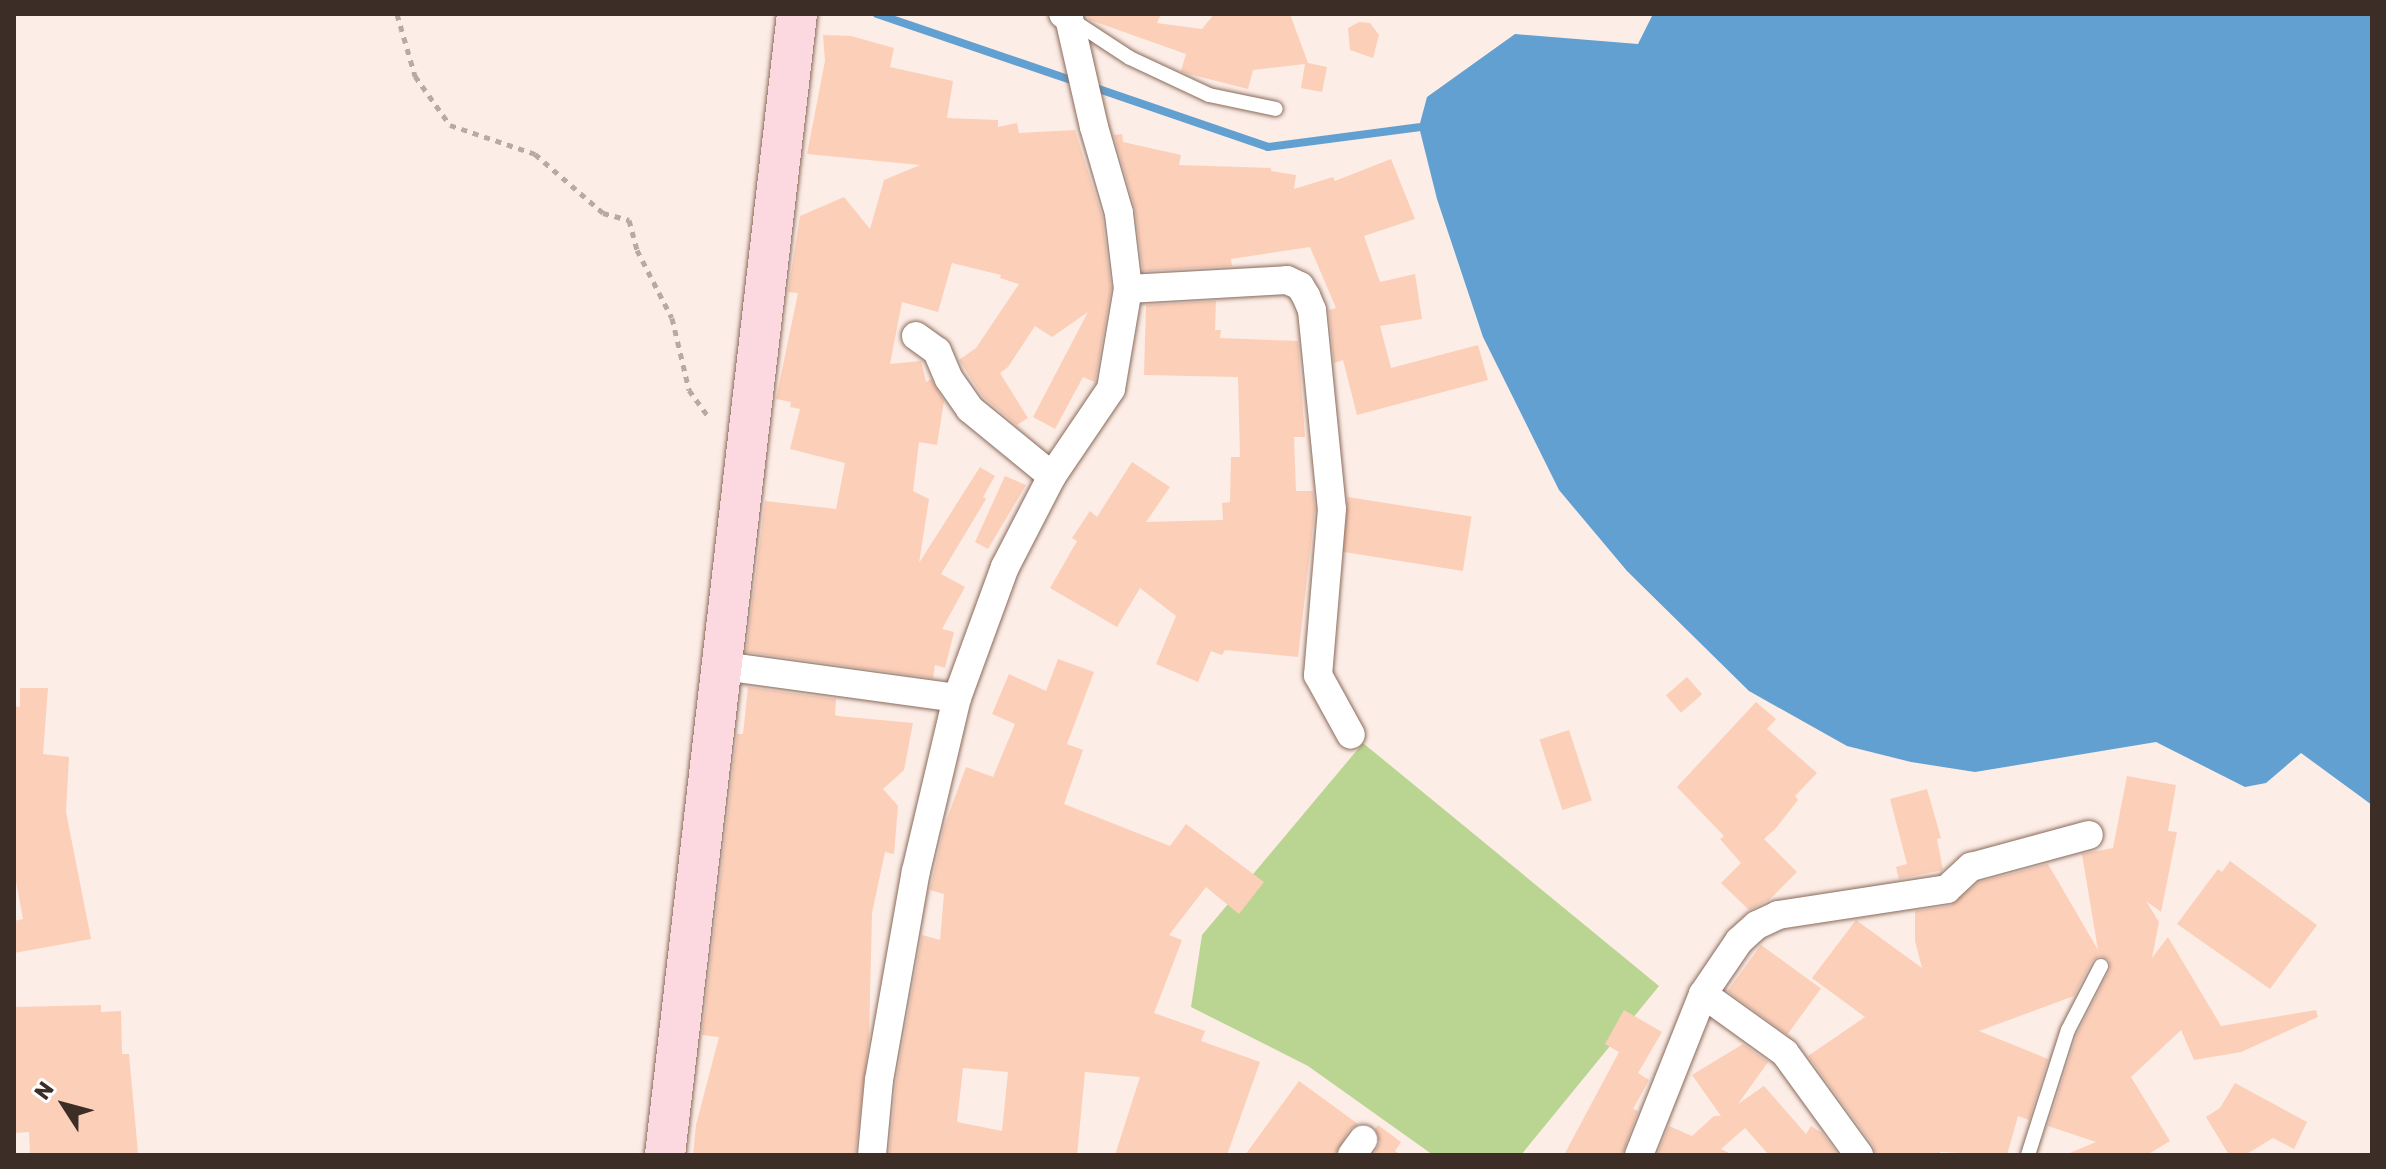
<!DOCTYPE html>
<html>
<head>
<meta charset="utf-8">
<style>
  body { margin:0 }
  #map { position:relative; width:2386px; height:1169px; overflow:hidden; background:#fcede6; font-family:Rubik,sans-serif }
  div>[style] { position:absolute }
  .green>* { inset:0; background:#bad592 }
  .water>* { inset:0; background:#61a0d1 }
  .stream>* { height:8px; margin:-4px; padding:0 4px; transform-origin:4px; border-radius:4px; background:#61a0d1 }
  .building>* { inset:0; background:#fccfb9; transform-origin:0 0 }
  .path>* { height:5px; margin-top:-2.5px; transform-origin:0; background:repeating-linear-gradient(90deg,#b8a9a2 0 6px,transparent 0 12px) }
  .roads { filter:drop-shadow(0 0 2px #8a6a5a) drop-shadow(0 0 2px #8a6a5a) }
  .lane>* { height:14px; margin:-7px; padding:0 7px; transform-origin:7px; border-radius:7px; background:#fff }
  .street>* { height:28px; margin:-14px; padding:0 14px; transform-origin:14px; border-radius:14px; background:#fff }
  .secondary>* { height:40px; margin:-20px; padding:0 20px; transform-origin:20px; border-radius:20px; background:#fcd9e1 }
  span { translate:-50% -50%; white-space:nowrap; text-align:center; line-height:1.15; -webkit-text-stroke:8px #fff; paint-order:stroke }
  .frame { position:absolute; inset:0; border:16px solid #3c2e27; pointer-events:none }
  .north { position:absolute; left:24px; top:1065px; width:80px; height:80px; -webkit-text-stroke:6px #fff; paint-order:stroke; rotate:306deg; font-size:22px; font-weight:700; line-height:32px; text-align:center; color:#3c2e27 }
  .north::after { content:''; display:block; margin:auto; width:28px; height:36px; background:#3c2e27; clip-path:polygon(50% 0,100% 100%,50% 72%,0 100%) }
</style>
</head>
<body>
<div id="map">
  <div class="green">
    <div style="clip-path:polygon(1363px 743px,1659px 986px,1521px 1155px,1433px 1155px,1308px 1066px,1191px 1007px,1202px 935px)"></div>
  </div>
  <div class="water">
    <div style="clip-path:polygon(1653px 14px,2372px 14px,2372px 805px,2301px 753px,2266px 783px,2245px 787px,2156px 742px,1975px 772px,1911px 762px,1847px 746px,1749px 691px,1627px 571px,1559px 490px,1483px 337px,1437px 199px,1419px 127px,1427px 97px,1515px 34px,1638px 44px)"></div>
  </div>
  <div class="stream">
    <div style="left:877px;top:14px;width:211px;rotate:18.8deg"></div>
    <div style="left:1090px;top:86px;width:188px;rotate:18.9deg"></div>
    <div style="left:1268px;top:147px;width:152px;rotate:-7.5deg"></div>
  </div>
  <div class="building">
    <div style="clip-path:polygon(1085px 14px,1161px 14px,1157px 23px,1202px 29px,1214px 14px,1290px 14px,1308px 63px,1327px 67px,1322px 92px,1301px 88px,1305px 64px,1253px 70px,1248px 89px,1185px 73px,1181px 71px,1186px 54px,1090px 20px)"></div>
    <div style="clip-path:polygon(1359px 22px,1370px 23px,1379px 35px,1373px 58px,1350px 50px,1348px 28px)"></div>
    <div style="clip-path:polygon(823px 35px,851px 36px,894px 48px,890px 67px,953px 81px,947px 118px,998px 120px,998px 127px,1017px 123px,1019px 133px,1075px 130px,1102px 216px,1111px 289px,1095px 382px,1083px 377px,1055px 429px,1033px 417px,1088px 312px,1052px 337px,1035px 326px,1008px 367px,1000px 373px,1028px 418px,1017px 425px,983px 397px,959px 360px,976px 348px,1019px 284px,1000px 278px,1001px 275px,952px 263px,938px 312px,902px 302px,890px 364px,921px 361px,926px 382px,931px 379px,944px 401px,937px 445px,919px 442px,913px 491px,929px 499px,919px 563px,980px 467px,995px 476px,983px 497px,986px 499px,941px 574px,965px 587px,942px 629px,954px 632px,945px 668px,935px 665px,933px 678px,746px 652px,765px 501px,836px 509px,845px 463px,790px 449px,800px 409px,790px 407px,791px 402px,776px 399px,798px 293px,788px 292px,800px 216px,844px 197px,870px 229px,884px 180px,920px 165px,807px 154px,825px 61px)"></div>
    <div style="clip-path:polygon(1122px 134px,1123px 142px,1181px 155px,1179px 165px,1271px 168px,1271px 171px,1296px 175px,1294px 189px,1333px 177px,1335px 181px,1391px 159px,1415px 219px,1364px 236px,1380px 282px,1415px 274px,1422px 319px,1380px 326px,1391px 368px,1478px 345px,1488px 380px,1357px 415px,1343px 360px,1334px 363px,1329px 310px,1336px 308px,1310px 247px,1231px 259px,1232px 266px,1143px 271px,1135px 208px,1114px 135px)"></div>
    <div style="clip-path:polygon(1216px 301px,1215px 330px,1221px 330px,1220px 338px,1298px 341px,1305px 437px,1294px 437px,1296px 491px,1313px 491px,1315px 509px,1298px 657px,1225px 650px,1222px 655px,1211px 651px,1198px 682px,1156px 664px,1176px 616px,1140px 588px,1117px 627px,1050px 588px,1077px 541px,1072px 538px,1090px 511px,1097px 517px,1132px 462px,1170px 487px,1146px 522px,1223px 520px,1222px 503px,1230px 502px,1231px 457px,1240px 457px,1238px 377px,1144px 375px,1146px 305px)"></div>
    <div style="clip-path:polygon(1005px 476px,1026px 485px,988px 549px,975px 542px)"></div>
    <div style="left:1348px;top:497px;width:125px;height:55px;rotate:9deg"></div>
    <div style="clip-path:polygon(evenodd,1058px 659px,1094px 672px,1067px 744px,1083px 750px,1064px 804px,1170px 846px,1186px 824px,1264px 882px,1239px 914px,1206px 887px,1169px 935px,1182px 940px,1154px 1013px,1205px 1031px,1201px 1041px,1260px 1062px,1227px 1155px,1115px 1155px,1140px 1077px,1085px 1072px,1077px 1155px,889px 1155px,896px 1082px,922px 935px,940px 940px,944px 894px,930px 890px,944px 827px,966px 767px,993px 777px,1015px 724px,992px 714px,1009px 674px,1046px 691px,1058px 659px,963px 1068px,1008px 1072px,1002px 1131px,957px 1122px,963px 1068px)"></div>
    <div style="left:1687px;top:677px;width:23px;height:28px;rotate:49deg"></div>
    <div style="clip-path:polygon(748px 687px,836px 699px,835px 715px,838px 716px,913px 723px,904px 770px,883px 789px,898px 806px,894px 854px,885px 852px,872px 913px,869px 1038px,855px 1155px,693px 1155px,696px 1125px,719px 1037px,702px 1035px,737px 734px,743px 734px)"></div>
    <div style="clip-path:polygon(20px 688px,48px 688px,43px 754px,69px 757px,66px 812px,91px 939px,14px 953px,14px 921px,23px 919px,14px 871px,14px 706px,20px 707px)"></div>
    <div style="clip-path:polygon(1756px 702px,1776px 719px,1767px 729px,1817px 773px,1795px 796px,1798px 800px,1776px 828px,1764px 839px,1797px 872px,1769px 900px,1749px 910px,1721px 883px,1741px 863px,1720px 839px,1724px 836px,1677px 787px)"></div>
    <div style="left:1569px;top:730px;width:74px;height:31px;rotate:72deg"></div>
    <div style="clip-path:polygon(2127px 776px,2176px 785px,2168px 831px,2177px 832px,2161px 912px,2146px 901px,2159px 922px,2152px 958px,2168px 937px,2221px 1026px,2316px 1010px,2318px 1017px,2241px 1052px,2194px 1060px,2181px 1030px,2131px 1077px,2170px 1141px,2147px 1155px,2065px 1155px,2096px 1142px,2048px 1126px,2077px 1034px,2110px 970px,2109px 960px,2100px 956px,2092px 961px,2074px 996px,1979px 1031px,2048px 1059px,2029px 1120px,2018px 1116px,2007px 1155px,1940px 1152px,1940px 1155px,1876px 1155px,1873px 1145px,1808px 1056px,1865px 1017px,1812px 978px,1856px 920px,1922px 968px,1915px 941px,1915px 911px,1950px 906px,1979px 882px,2048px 864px,2098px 950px,2082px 854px,2113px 848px)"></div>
    <div style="clip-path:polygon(1927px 789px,1941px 838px,1937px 839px,1943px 870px,1899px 879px,1896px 867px,1907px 864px,1890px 799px)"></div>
    <div style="clip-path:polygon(2230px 861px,2317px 925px,2270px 989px,2177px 924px,2218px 869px,2222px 872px)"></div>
    <div style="left:1761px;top:945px;width:74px;height:57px;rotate:36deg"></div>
    <div style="clip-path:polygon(101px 1005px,101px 1012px,121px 1011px,122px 1054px,129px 1054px,138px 1153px,30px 1155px,29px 1132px,14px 1133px,14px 1007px)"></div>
    <div style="clip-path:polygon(1624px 1010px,1662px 1032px,1638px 1073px,1649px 1080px,1633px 1109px,1638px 1111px,1622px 1155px,1564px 1155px,1619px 1052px,1605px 1044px)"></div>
    <div style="clip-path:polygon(1743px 1044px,1768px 1062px,1738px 1104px,1764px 1086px,1806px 1134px,1811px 1126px,1822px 1133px,1838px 1155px,1769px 1155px,1745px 1128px,1721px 1149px,1733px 1155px,1657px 1155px,1669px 1126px,1692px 1136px,1714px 1116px,1721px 1116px,1692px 1075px)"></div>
    <div style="clip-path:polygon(1299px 1081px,1358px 1124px,1349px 1130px,1335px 1155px,1245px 1155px)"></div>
    <div style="clip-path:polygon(2235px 1083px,2307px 1122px,2294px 1149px,2273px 1138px,2245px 1155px,2229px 1155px,2206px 1117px,2220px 1108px)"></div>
    <div style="clip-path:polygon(1378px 1125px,1401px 1142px,1395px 1151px,1401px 1155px,1373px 1155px,1380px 1143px,1375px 1129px)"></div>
  </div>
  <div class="path">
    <div style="left:397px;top:14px;width:65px;rotate:73.8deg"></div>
    <div style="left:415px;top:76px;width:60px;rotate:54.5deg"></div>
    <div style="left:450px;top:125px;width:90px;rotate:18.8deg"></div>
    <div style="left:535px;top:154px;width:90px;rotate:40.9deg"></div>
    <div style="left:603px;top:213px;width:27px;rotate:15deg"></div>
    <div style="left:629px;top:220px;width:31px;rotate:75deg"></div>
    <div style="left:637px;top:250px;width:76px;rotate:62.8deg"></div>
    <div style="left:672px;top:318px;width:74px;rotate:76.7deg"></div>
    <div style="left:689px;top:390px;width:32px;rotate:54deg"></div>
  </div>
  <div class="roads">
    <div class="lane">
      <div style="left:1072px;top:20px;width:69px;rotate:33.2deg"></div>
      <div style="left:1130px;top:58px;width:87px;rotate:25.1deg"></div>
      <div style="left:1209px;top:95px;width:68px;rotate:11.8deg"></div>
      <div style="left:2028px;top:1155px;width:131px;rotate:-72.3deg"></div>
      <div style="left:2068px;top:1030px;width:72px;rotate:-62.7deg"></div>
    </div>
    <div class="street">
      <div style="left:1128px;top:289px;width:159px;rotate:-3.2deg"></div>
      <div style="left:1287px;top:280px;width:14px;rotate:25deg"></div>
      <div style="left:1300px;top:286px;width:12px;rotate:59deg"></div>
      <div style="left:1306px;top:296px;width:15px;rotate:67deg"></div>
      <div style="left:1312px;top:310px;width:200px;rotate:84.3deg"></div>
      <div style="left:1332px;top:509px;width:167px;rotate:94.8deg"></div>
      <div style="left:1318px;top:675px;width:68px;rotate:61.2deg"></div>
      <div style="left:916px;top:336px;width:26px;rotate:36deg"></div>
      <div style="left:937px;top:351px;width:30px;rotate:67deg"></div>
      <div style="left:949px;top:379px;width:37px;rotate:55deg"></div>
      <div style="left:970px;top:409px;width:106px;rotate:39.3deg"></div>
      <div style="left:723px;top:666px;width:236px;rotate:7.8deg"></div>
      <div style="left:1703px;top:994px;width:64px;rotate:-55.8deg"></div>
      <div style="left:1739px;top:941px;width:24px;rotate:-42deg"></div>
      <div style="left:1757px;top:925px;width:23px;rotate:-25deg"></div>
      <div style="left:1778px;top:915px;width:171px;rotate:-8.7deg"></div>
      <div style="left:1947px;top:889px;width:33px;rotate:-43deg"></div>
      <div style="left:1971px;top:867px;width:122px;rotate:-15.2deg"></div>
      <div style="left:872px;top:1155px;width:75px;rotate:-84.7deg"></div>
      <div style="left:879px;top:1080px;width:212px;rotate:-80deg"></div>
      <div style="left:916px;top:871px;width:178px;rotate:-76.7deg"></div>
      <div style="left:957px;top:698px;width:140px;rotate:-69.9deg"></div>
      <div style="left:1005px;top:567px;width:102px;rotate:-62.7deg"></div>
      <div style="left:1052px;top:476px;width:105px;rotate:-55.9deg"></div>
      <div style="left:1111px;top:389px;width:101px;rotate:-80.4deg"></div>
      <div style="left:1128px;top:289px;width:77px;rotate:-96.8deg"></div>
      <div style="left:1119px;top:213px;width:90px;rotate:-106.2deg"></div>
      <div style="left:1094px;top:127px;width:112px;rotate:-102.9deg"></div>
      <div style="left:1069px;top:18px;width:7px;rotate:-146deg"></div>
      <div style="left:1352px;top:1155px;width:19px;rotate:-54deg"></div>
      <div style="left:1639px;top:1155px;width:173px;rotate:-68.3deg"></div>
      <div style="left:1703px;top:994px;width:101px;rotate:35.7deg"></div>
      <div style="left:1785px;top:1053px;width:126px;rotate:54deg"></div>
    </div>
    <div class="secondary">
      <div style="left:665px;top:1155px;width:1149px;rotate:-83.4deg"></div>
    </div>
  </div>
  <div class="frame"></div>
  <div class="north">N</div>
</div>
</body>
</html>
